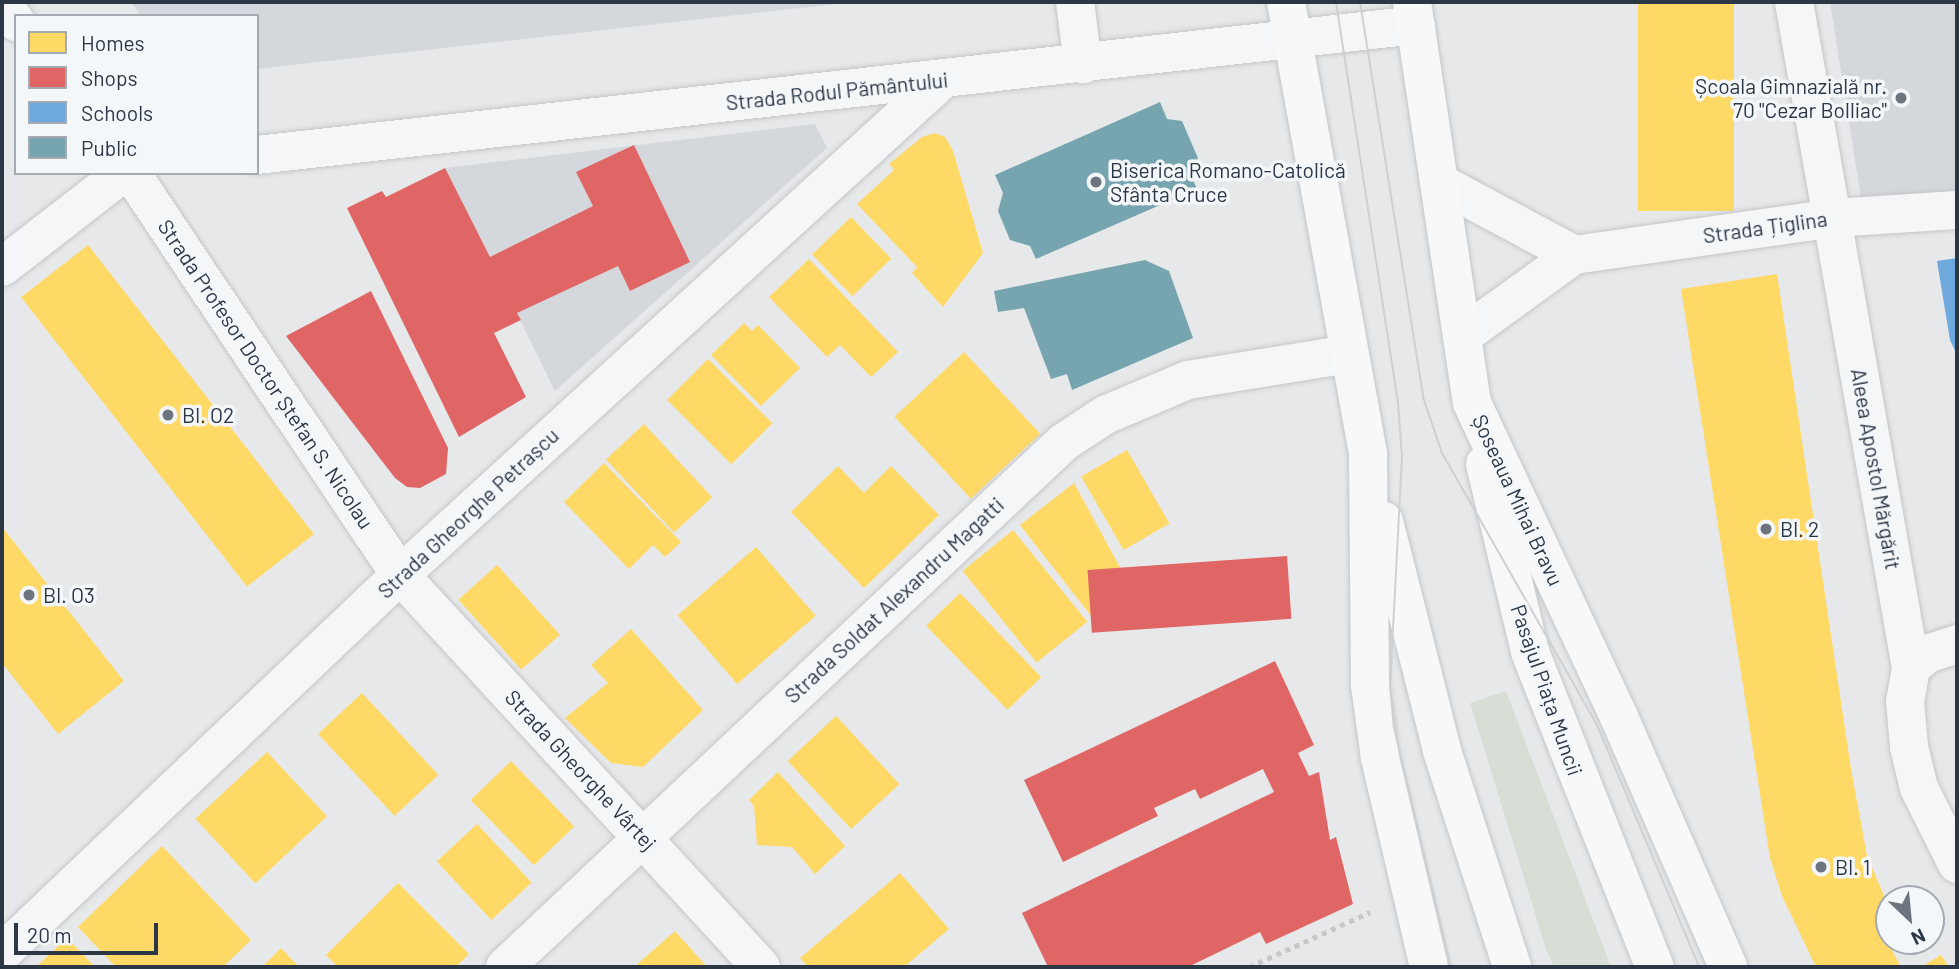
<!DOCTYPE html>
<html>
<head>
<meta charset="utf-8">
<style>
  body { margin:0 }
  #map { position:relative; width:1959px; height:969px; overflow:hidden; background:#e6e8ea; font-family:Barlow,sans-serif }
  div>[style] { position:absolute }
  .built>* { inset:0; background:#d4d8dd }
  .green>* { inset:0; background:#d7ded6 }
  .homes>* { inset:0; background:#ffd966; transform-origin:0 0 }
  .shops>* { inset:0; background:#e06666; transform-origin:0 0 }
  .schools>* { inset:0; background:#6fa8dc }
  .public>* { inset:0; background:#76a5af }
  .path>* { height:4.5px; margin-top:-2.25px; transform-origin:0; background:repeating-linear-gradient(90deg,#c5c7ca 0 5px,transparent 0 10px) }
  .roads { filter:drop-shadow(0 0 2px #c4c6c8) drop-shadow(0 0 2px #c4c6c8) }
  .minor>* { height:38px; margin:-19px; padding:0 19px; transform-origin:19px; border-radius:19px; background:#f5f6f7 }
  .major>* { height:38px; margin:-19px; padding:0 19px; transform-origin:19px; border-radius:19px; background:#f8f8f8 }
  .tram>* { height:2px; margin:-1px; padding:0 1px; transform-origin:1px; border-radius:1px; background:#ced0d2 }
  .dots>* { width:19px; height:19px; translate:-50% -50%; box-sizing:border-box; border:4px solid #f4f7f9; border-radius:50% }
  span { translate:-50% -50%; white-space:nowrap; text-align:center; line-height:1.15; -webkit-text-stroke:7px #f4f7f9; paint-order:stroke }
  .poi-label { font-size:21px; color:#2b3745 }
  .right { translate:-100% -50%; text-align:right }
  .left { translate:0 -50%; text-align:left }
  .street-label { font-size:21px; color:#2b3745 }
  .frame { position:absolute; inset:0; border:4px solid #2b3745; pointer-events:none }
  .legend { position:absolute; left:14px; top:14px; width:245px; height:161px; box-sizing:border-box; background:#f4f7f9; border:2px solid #a4aab1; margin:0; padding:9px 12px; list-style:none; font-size:21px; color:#2b3745 }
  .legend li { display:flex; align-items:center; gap:14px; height:35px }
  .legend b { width:35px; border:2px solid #a4aab1 }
  .north { position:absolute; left:1875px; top:885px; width:70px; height:70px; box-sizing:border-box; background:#f4f7f9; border:2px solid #a4aab1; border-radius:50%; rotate:154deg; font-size:19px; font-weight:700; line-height:28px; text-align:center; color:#2b3745 }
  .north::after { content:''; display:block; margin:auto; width:24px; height:32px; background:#6c757f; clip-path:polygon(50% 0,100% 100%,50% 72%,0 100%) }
  .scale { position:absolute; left:14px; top:923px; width:144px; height:32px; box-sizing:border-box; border:4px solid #2b3745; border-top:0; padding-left:9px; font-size:21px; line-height:24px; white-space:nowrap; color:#2b3745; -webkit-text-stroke:5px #f4f7f9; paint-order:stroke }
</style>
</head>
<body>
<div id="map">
  <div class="built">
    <div style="clip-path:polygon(131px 2px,854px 2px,257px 69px,257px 16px,141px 16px)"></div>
    <div style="clip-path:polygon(1830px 2px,1957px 2px,1957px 194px,1861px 198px)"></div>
    <div style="clip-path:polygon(815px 124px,827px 148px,555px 391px,445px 168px)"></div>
  </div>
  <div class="green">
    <div style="clip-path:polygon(1506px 691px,1611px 967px,1554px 967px,1546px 949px,1470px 703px)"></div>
  </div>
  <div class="homes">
    <div style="left:1638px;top:2px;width:96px;height:209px"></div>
    <div style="clip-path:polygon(935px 133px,945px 137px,953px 151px,983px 253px,943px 307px,912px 273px,917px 267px,857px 204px,894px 170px,889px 164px,922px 137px)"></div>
    <div style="left:851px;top:217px;width:58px;height:54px;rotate:46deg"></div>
    <div style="left:88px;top:245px;width:367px;height:85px;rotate:52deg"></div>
    <div style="clip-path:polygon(809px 259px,898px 352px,871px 377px,840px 345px,827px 357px,769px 297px)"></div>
    <div style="clip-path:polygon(1777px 274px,1851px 769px,1867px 856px,1889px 907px,1886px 940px,1901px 967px,1816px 967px,1782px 896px,1770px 858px,1681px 289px)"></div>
    <div style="clip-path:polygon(744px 323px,752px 331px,758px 325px,800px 368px,761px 406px,711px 355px)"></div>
    <div style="left:964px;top:352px;width:112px;height:95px;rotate:47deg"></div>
    <div style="left:708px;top:359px;width:91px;height:58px;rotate:45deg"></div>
    <div style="left:644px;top:424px;width:100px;height:52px;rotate:47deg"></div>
    <div style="left:1127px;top:450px;width:85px;height:53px;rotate:60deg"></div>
    <div style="clip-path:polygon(604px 463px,681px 542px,665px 557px,653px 545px,629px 569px,564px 502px)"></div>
    <div style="clip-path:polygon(838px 466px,864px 493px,891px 466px,939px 515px,864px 588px,791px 512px)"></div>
    <div style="clip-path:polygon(1074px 483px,1140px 604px,1099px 626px,1020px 525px)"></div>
    <div style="clip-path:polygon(2px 527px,124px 681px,58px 734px,2px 663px)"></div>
    <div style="left:1013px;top:530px;width:118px;height:65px;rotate:51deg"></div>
    <div style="left:756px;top:547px;width:91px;height:104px;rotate:49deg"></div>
    <div style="left:497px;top:565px;width:94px;height:52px;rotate:48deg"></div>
    <div style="left:960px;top:593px;width:117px;height:47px;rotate:46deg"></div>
    <div style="clip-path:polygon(631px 629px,703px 710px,643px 767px,611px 763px,565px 718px,608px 683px,591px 665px)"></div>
    <div style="left:362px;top:693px;width:112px;height:60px;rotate:47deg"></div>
    <div style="left:836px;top:716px;width:93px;height:66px;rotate:47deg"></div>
    <div style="left:267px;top:752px;width:88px;height:98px;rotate:47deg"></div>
    <div style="left:511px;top:761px;width:91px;height:56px;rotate:46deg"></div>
    <div style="clip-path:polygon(778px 772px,845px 846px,815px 874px,792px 847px,757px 845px,754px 806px,749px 800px)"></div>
    <div style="left:477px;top:824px;width:80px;height:55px;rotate:47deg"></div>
    <div style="clip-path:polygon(162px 846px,251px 940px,223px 967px,116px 967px,78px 927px)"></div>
    <div style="clip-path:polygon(900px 873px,949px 929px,904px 967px,808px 967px,800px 958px)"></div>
    <div style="clip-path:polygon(398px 883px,469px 954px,456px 967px,338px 967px,326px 955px)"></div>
    <div style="clip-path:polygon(675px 931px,707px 967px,634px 967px)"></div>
    <div style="clip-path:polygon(67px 938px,95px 967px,36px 967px)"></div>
    <div style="clip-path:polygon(281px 948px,299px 967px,262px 967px)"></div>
    <div style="clip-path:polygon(1941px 955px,1949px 967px,1921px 967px)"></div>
  </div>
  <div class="shops">
    <div style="clip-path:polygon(634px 145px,690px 262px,630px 291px,618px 266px,517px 313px,521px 320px,494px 333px,526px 397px,459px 437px,347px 208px,382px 191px,386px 197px,445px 168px,490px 257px,593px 206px,576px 172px)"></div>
    <div style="clip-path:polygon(371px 291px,448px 448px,446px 474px,420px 488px,407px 487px,395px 478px,286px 336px)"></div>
    <div style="left:1287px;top:556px;width:63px;height:200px;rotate:86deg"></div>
    <div style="clip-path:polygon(1275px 661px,1314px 745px,1298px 753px,1309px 776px,1319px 772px,1330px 840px,1336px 837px,1353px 904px,1266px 944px,1260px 932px,1188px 967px,1048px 967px,1022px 913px,1274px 792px,1263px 769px,1200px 799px,1195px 789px,1154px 808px,1158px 816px,1063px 862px,1024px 780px)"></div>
  </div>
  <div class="schools">
    <div style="clip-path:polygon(1957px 258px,1957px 355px,1950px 340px,1937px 261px)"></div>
  </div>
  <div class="public">
    <div style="clip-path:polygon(1160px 102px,1167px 119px,1182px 121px,1198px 158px,1190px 173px,1197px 189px,1036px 259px,1030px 246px,1010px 240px,998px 211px,1003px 193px,995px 175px)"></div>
    <div style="clip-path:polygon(1145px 260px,1169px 271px,1193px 338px,1072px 390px,1067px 374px,1051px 379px,1024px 308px,998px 312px,994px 291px)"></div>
  </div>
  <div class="path">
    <div style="left:1249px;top:967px;width:133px;rotate:-24.4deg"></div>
  </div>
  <div class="roads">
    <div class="minor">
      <div style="left:1075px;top:2px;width:63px;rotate:82.6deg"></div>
      <div style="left:1794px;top:2px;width:676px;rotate:80.04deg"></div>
      <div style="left:1911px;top:668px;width:34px;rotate:100deg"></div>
      <div style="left:1905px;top:701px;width:46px;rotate:85deg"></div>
      <div style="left:1909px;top:747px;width:42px;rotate:76.3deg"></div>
      <div style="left:1919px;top:788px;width:85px;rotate:63.4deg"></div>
      <div style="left:2px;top:4px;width:23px;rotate:52deg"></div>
      <div style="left:257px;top:155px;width:1166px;rotate:-6.4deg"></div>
      <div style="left:131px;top:173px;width:484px;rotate:56.2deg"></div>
      <div style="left:400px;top:575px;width:533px;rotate:47.36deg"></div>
      <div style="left:1440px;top:183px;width:152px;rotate:28.2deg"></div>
      <div style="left:2px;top:267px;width:153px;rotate:-37.8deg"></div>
      <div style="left:1462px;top:336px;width:138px;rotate:-35.9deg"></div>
      <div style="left:1574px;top:255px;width:262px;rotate:-8.1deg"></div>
      <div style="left:1833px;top:218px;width:124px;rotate:-3.7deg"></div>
      <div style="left:1911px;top:668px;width:21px;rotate:-41deg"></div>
      <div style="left:1927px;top:654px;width:32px;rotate:-18deg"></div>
      <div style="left:2px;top:953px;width:549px;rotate:-43.52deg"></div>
      <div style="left:400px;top:575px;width:734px;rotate:-42.4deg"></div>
      <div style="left:505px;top:967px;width:767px;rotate:-43.2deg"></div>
      <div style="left:1064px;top:442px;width:49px;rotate:-33.4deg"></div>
      <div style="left:1105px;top:415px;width:90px;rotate:-22.9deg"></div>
      <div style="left:1188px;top:380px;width:163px;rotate:-9.2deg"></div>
    </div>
    <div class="major">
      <div style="left:1286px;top:2px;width:459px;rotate:79.7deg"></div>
      <div style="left:1368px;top:454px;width:231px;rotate:89.5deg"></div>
      <div style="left:1370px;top:685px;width:74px;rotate:82.2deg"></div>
      <div style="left:1380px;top:758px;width:215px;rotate:76.8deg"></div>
      <div style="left:1412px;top:2px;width:405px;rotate:81.5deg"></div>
      <div style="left:1472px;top:403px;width:347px;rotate:64.9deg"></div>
      <div style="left:1619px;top:717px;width:273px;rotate:66.4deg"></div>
      <div style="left:1485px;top:464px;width:193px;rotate:76.5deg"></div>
      <div style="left:1530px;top:652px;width:339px;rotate:68.4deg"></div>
      <div style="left:1384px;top:521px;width:237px;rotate:75.8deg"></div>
      <div style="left:1442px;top:751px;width:227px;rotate:72deg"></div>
    </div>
  </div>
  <div class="tram">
    <div style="left:1336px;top:2px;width:405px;rotate:81.2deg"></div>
    <div style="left:1398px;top:402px;width:55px;rotate:85.8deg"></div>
    <div style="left:1402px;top:457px;width:229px;rotate:93deg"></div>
    <div style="left:1390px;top:686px;width:42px;rotate:84.6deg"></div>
    <div style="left:1394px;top:728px;width:246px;rotate:76.6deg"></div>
    <div style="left:1360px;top:2px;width:400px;rotate:80.9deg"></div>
    <div style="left:1423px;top:397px;width:59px;rotate:71.3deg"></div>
    <div style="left:1442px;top:453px;width:313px;rotate:60.3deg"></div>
    <div style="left:1597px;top:725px;width:263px;rotate:67.1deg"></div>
  </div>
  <div class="dots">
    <div style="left:1901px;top:98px;background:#6c757f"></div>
    <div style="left:1096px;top:182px;background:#6c757f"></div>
    <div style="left:168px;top:415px;background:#6c757f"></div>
    <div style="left:1766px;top:529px;background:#6c757f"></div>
    <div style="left:29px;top:595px;background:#6c757f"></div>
    <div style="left:1821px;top:867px;background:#6c757f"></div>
  </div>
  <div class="poi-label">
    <span class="right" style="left:1887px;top:98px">Școala Gimnazială nr.<br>70 "Cezar Bolliac"</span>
    <span class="left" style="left:1110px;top:182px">Biserica Romano-Catolică<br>Sfânta Cruce</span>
    <span class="left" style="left:182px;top:415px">Bl. O2</span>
    <span class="left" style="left:1780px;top:529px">Bl. 2</span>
    <span class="left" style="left:43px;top:595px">Bl. O3</span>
    <span class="left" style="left:1835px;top:867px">Bl. 1</span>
  </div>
  <div class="street-label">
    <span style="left:837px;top:91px;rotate:-6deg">Strada Rodul Pământului</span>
    <span style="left:1765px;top:227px;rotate:-8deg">Strada Țiglina</span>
    <span style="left:266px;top:374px;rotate:56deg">Strada Profesor Doctor Ștefan S. Nicolau</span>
    <span style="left:1876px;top:469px;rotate:80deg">Aleea Apostol Mărgărit</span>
    <span style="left:1518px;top:500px;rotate:65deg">Șoseaua Mihai Bravu</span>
    <span style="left:468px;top:513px;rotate:-43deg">Strada Gheorghe Petrașcu</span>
    <span style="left:894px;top:600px;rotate:-43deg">Strada Soldat Alexandru Magatti</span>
    <span style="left:1547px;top:690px;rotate:71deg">Pasajul Piața Muncii</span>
    <span style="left:581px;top:770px;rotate:47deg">Strada Gheorghe Vârtej</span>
  </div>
  <div class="frame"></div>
  <ul class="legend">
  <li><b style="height:19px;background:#ffd966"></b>Homes</li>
  <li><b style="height:19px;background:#e06666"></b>Shops</li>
  <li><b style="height:19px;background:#6fa8dc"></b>Schools</li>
  <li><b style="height:19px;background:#76a5af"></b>Public</li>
  </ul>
  <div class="north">N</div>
  <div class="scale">20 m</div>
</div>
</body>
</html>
